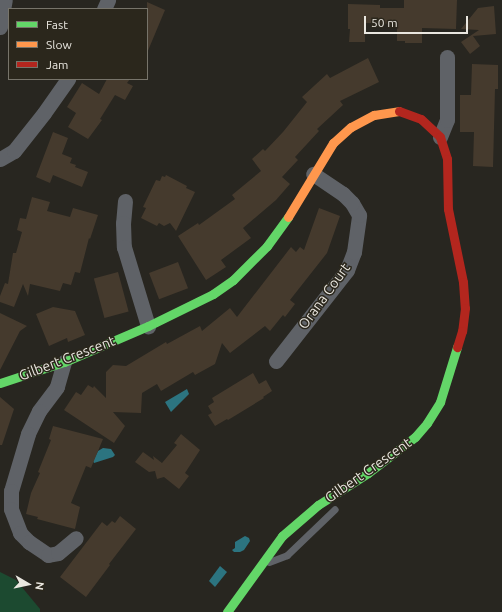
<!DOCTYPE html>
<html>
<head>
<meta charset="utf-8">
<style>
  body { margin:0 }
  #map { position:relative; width:502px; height:612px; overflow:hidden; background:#282620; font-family:Ubuntu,sans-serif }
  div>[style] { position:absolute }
  .green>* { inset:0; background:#1c4a30 }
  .water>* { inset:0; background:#2c7480 }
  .building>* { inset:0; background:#453a2d; transform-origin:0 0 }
  .lane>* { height:7px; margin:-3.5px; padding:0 3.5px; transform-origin:3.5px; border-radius:3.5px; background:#5f6267 }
  .street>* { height:15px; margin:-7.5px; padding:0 7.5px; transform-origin:7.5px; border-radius:7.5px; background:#5f6267 }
  .fast>* { height:9px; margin:-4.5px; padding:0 4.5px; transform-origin:4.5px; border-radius:4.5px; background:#63d668 }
  .slow>* { height:9px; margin:-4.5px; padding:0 4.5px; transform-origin:4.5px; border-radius:4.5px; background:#ff974d }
  .jam>* { height:9px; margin:-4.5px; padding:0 4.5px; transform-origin:4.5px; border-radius:4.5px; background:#b3261e }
  span { translate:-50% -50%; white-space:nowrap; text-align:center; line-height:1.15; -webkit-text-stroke:3px #2b271c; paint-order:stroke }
  .street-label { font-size:14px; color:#eae7e0 }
  .legend { position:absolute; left:8px; top:8px; width:140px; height:72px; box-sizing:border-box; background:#2b271c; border:1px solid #77746a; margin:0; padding:5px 7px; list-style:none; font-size:12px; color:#eae7e0 }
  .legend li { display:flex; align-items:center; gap:8px; height:20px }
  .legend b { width:20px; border:1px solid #77746a }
  .north { position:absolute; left:8px; top:564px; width:40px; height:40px; -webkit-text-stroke:3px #2b271c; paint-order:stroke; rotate:99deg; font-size:11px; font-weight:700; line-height:16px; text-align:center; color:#eae7e0 }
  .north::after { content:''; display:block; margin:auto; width:14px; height:18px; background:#eae7e0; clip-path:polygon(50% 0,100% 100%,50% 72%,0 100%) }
  .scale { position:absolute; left:364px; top:16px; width:104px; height:18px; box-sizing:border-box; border:2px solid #eae7e0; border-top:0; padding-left:5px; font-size:12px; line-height:14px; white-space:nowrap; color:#eae7e0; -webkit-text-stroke:3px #2b271c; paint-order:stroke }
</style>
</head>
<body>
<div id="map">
  <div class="green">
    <div style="clip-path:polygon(0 572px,16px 580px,40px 609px,40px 612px,0 612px)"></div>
  </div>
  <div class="water">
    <div style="clip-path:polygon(187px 389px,189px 394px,171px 412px,165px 402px)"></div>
    <div style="clip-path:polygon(103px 448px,111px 449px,115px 455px,113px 457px,94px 463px,93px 461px,98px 451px)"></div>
    <div style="clip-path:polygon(245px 536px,249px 538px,250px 541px,244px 550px,240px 552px,234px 552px,232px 550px,235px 548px,235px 542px)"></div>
    <div style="clip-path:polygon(220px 566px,227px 572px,215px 587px,209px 581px)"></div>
  </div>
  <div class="building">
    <div style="clip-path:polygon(404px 0,457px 0,456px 29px,422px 28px,422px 43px,405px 43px,405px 41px,397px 41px,397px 24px,365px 23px,365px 42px,349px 42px,350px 29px,348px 29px,348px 4px,380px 5px,380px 8px,404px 8px)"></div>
    <div style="clip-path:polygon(147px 2px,165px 10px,147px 53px)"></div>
    <div style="clip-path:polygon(494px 6px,496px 34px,473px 36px,480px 46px,470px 54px,461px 42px,479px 30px,461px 29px,478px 8px)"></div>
    <div style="clip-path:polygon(368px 58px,379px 82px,340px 101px,343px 105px,317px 129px,319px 131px,295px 157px,298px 160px,282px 177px,290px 184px,276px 200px,243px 228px,251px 238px,221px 260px,226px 267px,206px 280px,178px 236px,198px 223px,199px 225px,235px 199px,232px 195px,261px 171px,252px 159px,263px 149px,265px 151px,283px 132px,307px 102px,302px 97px,327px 74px,330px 78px)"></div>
    <div style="clip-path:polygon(472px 64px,498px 65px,498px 89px,495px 89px,493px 167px,473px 166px,474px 132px,460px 132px,460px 95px,471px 95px)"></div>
    <div style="clip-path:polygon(107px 79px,130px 79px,127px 83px,133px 86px,125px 100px,115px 95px,100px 119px,102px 120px,88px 139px,68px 127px,76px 113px,67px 107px,82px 83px,99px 94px)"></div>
    <div style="clip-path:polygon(53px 132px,68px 138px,62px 154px,72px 158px,70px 163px,76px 165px,75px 167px,88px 172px,82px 187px,53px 175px,50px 183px,36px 177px)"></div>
    <div style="clip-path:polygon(166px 175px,187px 186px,186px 188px,195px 192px,176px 231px,170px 223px,164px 226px,159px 223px,157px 226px,141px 218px,146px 208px,143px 207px,156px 180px,160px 181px,162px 176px,165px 177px)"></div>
    <div style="clip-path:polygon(32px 197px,50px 202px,47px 211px,70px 217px,73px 208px,98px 215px,90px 239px,89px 238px,80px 273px,75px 272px,71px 285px,63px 283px,60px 291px,30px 284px,28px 296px,23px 284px,14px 307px,0 302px,0 296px,5px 283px,8px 284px,13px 253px,16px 253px,22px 232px,17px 230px,20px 218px,26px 219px)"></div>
    <div style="clip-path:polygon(319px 208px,340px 216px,327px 253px,290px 300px,295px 304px,285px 317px,283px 315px,270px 331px,265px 326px,230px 353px,222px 343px,215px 364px,195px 375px,193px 372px,161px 391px,157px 384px,142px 393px,141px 413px,113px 412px,125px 426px,114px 443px,64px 410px,76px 392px,81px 395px,88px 385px,93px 388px,94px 386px,106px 398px,106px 372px,113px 365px,126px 366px,166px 342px,167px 344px,200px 326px,202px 331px,230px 308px,237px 317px,291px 247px,296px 252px,300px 247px,304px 250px)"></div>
    <div style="left:178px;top:262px;width:28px;height:31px;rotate:69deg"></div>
    <div style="left:118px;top:272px;width:41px;height:25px;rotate:75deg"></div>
    <div style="clip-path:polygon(53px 307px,75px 311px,85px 335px,68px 342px,67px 338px,49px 346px,36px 314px)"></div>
    <div style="clip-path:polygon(0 313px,27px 326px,20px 331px,0 370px)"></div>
    <div style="clip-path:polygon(253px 373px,259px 384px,266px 380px,272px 391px,263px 397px,264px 398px,228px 420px,227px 419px,215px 426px,208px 415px,212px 413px,208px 406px,214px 402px,212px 398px)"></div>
    <div style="clip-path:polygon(0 397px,14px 409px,2px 445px,0 445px)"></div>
    <div style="clip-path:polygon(53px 426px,103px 439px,91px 468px,86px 466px,71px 503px,80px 507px,75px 529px,37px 519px,38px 517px,26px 514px,31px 493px,40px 473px,38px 472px,51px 440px,49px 439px)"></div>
    <div style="clip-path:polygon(181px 434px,200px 450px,185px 473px,189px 476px,179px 489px,164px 477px,157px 479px,155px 471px,149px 472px,135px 462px,143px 452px,154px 460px,153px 456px,162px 463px,177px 445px,174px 443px)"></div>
    <div style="clip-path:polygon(120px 516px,136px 529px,109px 564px,110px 565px,86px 597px,60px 577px,102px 522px,107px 526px,112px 521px,115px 523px)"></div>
  </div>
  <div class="lane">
    <div style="left:269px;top:562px;width:19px;rotate:-21deg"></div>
    <div style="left:287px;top:555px;width:66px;rotate:-43.8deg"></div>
  </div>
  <div class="street">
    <div style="left:104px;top:9px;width:10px;rotate:-66deg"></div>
    <div style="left:0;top:27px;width:27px;rotate:-80deg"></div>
    <div style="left:440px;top:137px;width:18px;rotate:-68deg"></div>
    <div style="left:447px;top:120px;width:63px;rotate:-90deg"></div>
    <div style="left:0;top:159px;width:16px;rotate:-30deg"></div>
    <div style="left:14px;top:151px;width:48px;rotate:-51.7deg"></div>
    <div style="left:44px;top:113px;width:42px;rotate:-54.8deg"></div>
    <div style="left:125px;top:201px;width:22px;rotate:95deg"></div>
    <div style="left:123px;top:223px;width:24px;rotate:88deg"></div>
    <div style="left:124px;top:247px;width:83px;rotate:73.1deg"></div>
    <div style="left:276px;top:361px;width:115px;rotate:-52deg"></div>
    <div style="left:347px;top:270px;width:19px;rotate:-69deg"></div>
    <div style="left:354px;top:252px;width:37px;rotate:-82deg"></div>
    <div style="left:359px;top:215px;width:14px;rotate:-120deg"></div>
    <div style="left:352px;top:203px;width:13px;rotate:-135deg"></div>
    <div style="left:343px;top:194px;width:36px;rotate:-146deg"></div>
    <div style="left:64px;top:362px;width:26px;rotate:106deg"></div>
    <div style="left:57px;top:387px;width:30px;rotate:127deg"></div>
    <div style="left:39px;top:411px;width:25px;rotate:116deg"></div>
    <div style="left:28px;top:434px;width:59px;rotate:106.6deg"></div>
    <div style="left:11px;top:491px;width:18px;rotate:90deg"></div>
    <div style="left:11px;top:509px;width:26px;rotate:69deg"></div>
    <div style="left:20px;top:533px;width:13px;rotate:45deg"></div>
    <div style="left:29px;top:542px;width:23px;rotate:34deg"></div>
    <div style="left:48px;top:555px;width:10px;rotate:-11deg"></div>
    <div style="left:58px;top:553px;width:23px;rotate:-40deg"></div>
  </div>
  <div class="fast">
    <div style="left:0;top:383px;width:67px;rotate:-18.2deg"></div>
    <div style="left:64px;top:362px;width:91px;rotate:-23.2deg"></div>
    <div style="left:148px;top:326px;width:72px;rotate:-26.2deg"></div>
    <div style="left:213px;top:294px;width:24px;rotate:-35deg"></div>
    <div style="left:233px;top:280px;width:48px;rotate:-45deg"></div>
    <div style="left:267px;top:246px;width:36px;rotate:-54deg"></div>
    <div style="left:227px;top:612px;width:94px;rotate:-54.1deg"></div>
    <div style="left:282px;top:536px;width:48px;rotate:-40.7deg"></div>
    <div style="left:318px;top:505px;width:59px;rotate:-32.6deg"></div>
    <div style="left:368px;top:473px;width:59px;rotate:-37.5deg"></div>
    <div style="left:415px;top:437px;width:18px;rotate:-49deg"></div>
    <div style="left:427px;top:423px;width:25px;rotate:-58deg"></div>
    <div style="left:440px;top:402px;width:58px;rotate:-72.8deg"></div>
  </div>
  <div class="slow">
    <div style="left:288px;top:217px;width:87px;rotate:-58.7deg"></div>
    <div style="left:333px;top:143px;width:24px;rotate:-42deg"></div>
    <div style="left:351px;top:127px;width:26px;rotate:-28deg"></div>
    <div style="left:374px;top:115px;width:25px;rotate:-9deg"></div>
  </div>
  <div class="jam">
    <div style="left:399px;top:111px;width:23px;rotate:20deg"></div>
    <div style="left:421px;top:119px;width:26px;rotate:43deg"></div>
    <div style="left:440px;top:137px;width:23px;rotate:72deg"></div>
    <div style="left:447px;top:159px;width:50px;rotate:88.9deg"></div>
    <div style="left:448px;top:209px;width:75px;rotate:78.4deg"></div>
    <div style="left:463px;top:282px;width:26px;rotate:86deg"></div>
    <div style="left:465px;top:308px;width:23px;rotate:97deg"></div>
    <div style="left:462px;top:331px;width:17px;rotate:107deg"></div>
  </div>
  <div class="street-label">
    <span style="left:324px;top:296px;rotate:-54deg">Orana Court</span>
    <span style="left:67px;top:358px;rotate:-21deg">Gilbert Crescent</span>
    <span style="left:368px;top:470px;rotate:-35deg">Gilbert Crescent</span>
  </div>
  <ul class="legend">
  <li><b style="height:5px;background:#63d668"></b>Fast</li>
  <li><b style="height:5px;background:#ff974d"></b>Slow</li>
  <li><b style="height:5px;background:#b3261e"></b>Jam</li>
  </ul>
  <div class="north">N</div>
  <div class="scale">50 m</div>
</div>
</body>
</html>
